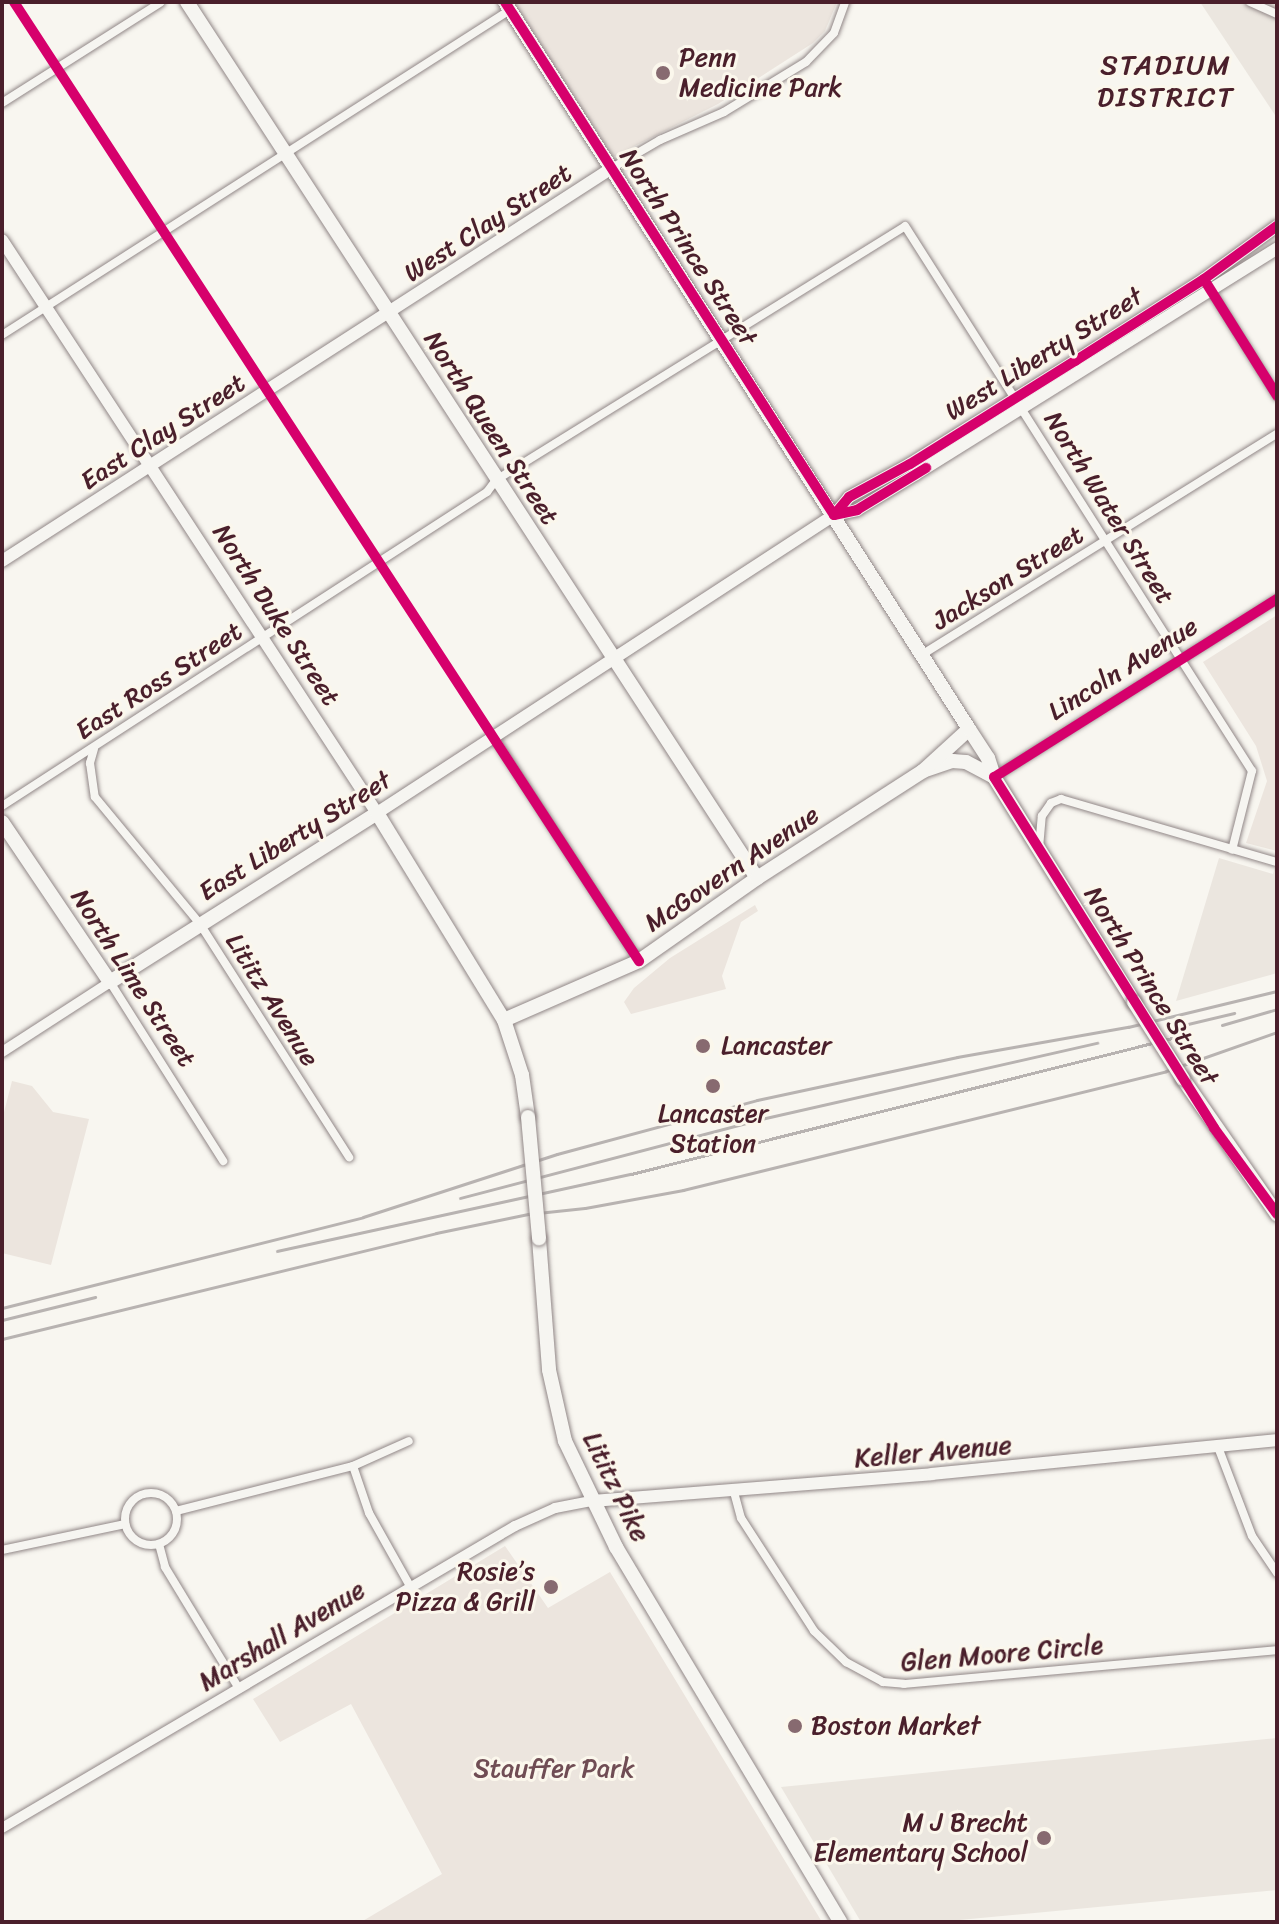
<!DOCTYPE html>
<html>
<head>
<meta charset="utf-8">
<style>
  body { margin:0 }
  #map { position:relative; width:1279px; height:1924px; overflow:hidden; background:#f8f6f0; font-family:Sriracha,sans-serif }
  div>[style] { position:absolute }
  .built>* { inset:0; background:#ebe6df }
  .green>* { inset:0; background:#ece5de }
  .roads { filter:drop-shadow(0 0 2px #918787) drop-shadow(0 0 2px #918787) }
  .minor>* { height:8px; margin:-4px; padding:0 4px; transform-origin:4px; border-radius:4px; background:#f6f5f1 }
  .minor>.ring { margin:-4px; padding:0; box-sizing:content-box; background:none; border:8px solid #f6f5f1; border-radius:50% }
  .tertiary>* { height:10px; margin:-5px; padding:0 5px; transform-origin:5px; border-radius:5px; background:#f6f5f1 }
  .secondary>* { height:12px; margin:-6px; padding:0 6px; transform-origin:6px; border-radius:6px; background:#f6f5f1 }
  .primary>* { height:14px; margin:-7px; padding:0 7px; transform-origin:7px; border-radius:7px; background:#f6f5f1 }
  .trunk>* { height:14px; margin:-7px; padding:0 7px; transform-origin:7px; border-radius:7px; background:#f6f5f1 }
  .rail>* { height:3px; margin:-1.5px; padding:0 1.5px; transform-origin:1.5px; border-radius:1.5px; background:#b8b3b1 }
  .bridges { filter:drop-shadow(0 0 2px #918787) drop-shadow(0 0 2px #918787) }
  .primary-bridge>* { height:14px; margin:-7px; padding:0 7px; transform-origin:7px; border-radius:7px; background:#f6f5f1 }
  .trunk-bridge>* { height:14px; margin:-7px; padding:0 7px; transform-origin:7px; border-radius:7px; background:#f6f5f1 }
  .cycleway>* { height:10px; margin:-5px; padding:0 5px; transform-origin:5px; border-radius:5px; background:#d6006c }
  .dots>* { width:22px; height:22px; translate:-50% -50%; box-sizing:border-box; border:4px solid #fbf7ec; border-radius:50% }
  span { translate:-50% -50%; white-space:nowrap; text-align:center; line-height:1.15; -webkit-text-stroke:6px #fbf7ec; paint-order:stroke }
  .poi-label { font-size:26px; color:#4a1f2b }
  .left { translate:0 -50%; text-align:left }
  .right { translate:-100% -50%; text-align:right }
  .street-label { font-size:26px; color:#4a1f2b }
  .park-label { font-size:26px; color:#704d54 }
  .neighbourhood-label { font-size:28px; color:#4a1f2b; letter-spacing:2px }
  .frame { position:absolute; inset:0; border:4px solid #4a1f2b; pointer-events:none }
</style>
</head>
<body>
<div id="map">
  <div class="built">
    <div style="clip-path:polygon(1200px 2px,1277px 2px,1277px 118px)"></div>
    <div style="clip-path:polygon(1219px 858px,1273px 874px,1277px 860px,1277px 973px,1176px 1001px)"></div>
    <div style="clip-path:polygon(1277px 1738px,1277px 1890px,938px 1922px,861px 1922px,781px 1787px)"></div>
  </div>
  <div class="green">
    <div style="clip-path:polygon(514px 2px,837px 2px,825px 31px,813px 43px,718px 104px,613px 157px)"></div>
    <div style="clip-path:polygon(1277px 615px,1277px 851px,1246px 843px,1267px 781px,1256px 746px,1203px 662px)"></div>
    <div style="clip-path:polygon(755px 905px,758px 911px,741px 922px,722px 976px,726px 989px,631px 1014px,624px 1002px,634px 988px,670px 958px)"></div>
    <div style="clip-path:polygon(12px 1081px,32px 1086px,53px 1112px,89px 1119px,51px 1265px,2px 1253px,2px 1120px)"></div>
    <div style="clip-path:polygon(505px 1546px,548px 1608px,610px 1572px,822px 1922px,361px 1922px,442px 1874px,351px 1704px,280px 1742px,253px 1699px)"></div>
  </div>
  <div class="roads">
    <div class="minor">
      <div style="left:1250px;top:2px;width:30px;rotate:24deg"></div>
      <div style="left:2px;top:103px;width:188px;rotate:-32.4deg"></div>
      <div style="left:612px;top:168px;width:56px;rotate:-30.3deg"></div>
      <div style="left:660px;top:140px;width:70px;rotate:-23.6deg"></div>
      <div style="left:724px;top:112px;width:96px;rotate:-31.4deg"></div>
      <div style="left:806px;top:62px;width:40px;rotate:-46deg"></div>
      <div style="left:834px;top:33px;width:33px;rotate:-70deg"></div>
      <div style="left:1204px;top:279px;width:138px;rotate:58deg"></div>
      <div style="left:2px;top:335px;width:603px;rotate:-32.61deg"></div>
      <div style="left:923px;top:654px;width:417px;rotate:-31.9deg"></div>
      <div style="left:494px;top:737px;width:267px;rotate:57.1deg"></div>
      <div style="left:94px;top:749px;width:15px;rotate:106deg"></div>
      <div style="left:90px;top:763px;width:34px;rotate:82deg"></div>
      <div style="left:95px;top:797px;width:165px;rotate:50.4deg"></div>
      <div style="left:200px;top:924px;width:277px;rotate:57.4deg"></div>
      <div style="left:994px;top:777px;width:334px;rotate:-32.2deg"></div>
      <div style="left:2px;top:806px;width:578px;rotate:-32.92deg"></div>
      <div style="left:487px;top:492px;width:15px;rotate:-53deg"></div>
      <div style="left:496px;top:480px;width:481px;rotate:-31.8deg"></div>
      <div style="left:905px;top:226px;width:646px;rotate:57.52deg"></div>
      <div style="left:1252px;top:771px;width:81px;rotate:104.2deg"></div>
      <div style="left:1039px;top:848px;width:32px;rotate:-85deg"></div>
      <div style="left:1042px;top:816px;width:16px;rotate:-55deg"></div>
      <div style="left:1051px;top:803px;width:11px;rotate:-22deg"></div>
      <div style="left:1061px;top:799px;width:225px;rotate:16.3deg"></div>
      <div style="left:110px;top:982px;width:212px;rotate:57.7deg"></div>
      <div style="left:1218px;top:1447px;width:95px;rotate:69.1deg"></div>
      <div style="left:1252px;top:1536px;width:45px;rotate:56deg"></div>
      <div style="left:353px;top:1466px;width:50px;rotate:71.2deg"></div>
      <div style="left:369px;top:1513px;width:84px;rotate:60.7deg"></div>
      <div style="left:734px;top:1492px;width:27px;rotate:75deg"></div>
      <div style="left:741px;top:1518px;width:135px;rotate:57.1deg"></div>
      <div style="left:814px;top:1631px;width:45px;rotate:44.1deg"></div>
      <div style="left:846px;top:1662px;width:42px;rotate:28.4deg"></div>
      <div style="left:883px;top:1682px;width:21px;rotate:5deg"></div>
      <div style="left:904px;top:1684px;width:375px;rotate:-5.2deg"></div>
      <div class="ring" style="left:125px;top:1493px;width:44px;height:44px"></div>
      <div style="left:176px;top:1511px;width:183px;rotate:-14.3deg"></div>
      <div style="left:353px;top:1466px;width:61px;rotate:-24.1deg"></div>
      <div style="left:159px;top:1544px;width:24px;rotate:75deg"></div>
      <div style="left:165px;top:1567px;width:140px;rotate:58.7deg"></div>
      <div style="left:2px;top:1550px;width:126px;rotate:-11.9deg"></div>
    </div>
    <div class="tertiary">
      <div style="left:2px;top:1052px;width:129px;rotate:-32.9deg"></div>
      <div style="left:2px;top:1828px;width:595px;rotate:-30.49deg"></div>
      <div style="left:515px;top:1526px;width:44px;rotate:-24.2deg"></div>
      <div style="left:555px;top:1508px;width:38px;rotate:-11deg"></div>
    </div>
    <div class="secondary">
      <div style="left:2px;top:240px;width:685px;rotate:56.8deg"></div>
      <div style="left:377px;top:813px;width:546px;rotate:-33.11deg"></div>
      <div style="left:834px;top:515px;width:24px;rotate:-12deg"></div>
      <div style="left:857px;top:510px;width:69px;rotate:-31.4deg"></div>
      <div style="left:916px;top:474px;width:426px;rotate:-32deg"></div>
      <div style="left:834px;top:515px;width:23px;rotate:-50deg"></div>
      <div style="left:849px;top:497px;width:69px;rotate:-28.4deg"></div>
      <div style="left:910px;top:464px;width:195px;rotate:-32deg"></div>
      <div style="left:1075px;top:361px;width:153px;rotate:-32.4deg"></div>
      <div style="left:1204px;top:279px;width:90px;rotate:-36deg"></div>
      <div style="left:2px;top:561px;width:726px;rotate:-32.79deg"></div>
      <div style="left:592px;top:1501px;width:341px;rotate:-4.5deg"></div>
      <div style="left:932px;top:1474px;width:347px;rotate:-5.6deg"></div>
    </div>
    <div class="primary">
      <div style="left:187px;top:2px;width:1045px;rotate:56.95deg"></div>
      <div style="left:969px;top:729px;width:35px;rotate:57deg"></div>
      <div style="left:988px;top:758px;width:20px;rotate:72deg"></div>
      <div style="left:994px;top:777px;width:265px;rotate:58.1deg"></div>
      <div style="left:923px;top:771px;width:31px;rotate:-19deg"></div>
      <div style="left:952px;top:761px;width:14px;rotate:4deg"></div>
      <div style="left:966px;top:762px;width:32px;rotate:28deg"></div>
      <div style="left:1183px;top:1079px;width:165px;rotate:55.2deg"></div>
    </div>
    <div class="trunk">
      <div style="left:2px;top:822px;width:193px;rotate:56deg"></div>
      <div style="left:110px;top:982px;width:316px;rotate:-32.3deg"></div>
      <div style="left:377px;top:813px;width:243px;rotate:58.5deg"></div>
      <div style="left:504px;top:1020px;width:58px;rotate:71.9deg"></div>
      <div style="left:522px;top:1075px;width:42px;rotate:81.9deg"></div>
      <div style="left:504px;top:1020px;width:147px;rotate:-23.6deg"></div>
      <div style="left:639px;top:961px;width:144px;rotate:-35.1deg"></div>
      <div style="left:757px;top:878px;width:197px;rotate:-32.8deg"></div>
      <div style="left:923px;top:771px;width:62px;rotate:-42.4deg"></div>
      <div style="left:969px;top:729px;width:862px;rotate:-122.55deg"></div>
      <div style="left:539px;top:1239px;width:131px;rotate:85.6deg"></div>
      <div style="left:549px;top:1370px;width:73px;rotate:77.3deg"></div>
      <div style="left:565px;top:1441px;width:118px;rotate:64.3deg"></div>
      <div style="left:616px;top:1547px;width:437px;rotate:59.1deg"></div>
    </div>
  </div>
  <div class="rail">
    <div style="left:1222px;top:1025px;width:57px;rotate:-16.2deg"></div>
    <div style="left:1171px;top:1028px;width:65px;rotate:-13.4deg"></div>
    <div style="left:460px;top:1198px;width:307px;rotate:-14.7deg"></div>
    <div style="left:757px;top:1120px;width:349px;rotate:-12.8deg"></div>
    <div style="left:277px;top:1251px;width:362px;rotate:-12.3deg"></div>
    <div style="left:631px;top:1174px;width:574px;rotate:-14.11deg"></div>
    <div style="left:2px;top:1308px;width:372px;rotate:-14.1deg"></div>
    <div style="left:363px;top:1217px;width:204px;rotate:-18deg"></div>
    <div style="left:557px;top:1154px;width:207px;rotate:-15.1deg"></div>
    <div style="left:757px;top:1100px;width:205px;rotate:-12.1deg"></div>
    <div style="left:957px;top:1057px;width:174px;rotate:-10deg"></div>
    <div style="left:1128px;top:1027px;width:153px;rotate:-13.6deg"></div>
    <div style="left:2px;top:1320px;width:96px;rotate:-13.9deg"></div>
    <div style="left:2px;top:1339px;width:447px;rotate:-13.7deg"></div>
    <div style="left:436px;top:1233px;width:94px;rotate:-11.7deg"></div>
    <div style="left:528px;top:1214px;width:57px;rotate:-6deg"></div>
    <div style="left:585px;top:1208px;width:100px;rotate:-10.4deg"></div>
    <div style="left:683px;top:1190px;width:497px;rotate:-13.8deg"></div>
    <div style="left:1166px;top:1071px;width:118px;rotate:-19.4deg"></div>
  </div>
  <div class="bridges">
    <div class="primary-bridge">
      <div style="left:1134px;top:1002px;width:91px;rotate:57.5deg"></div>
    </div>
    <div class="trunk-bridge">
      <div style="left:528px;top:1117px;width:122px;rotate:84.8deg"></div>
    </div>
  </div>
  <div class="cycleway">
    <div style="left:14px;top:2px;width:1145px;rotate:56.91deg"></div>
    <div style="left:505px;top:2px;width:609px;rotate:57.33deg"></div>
    <div style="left:1205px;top:281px;width:136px;rotate:57.9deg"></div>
    <div style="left:834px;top:515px;width:23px;rotate:-50deg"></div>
    <div style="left:849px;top:497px;width:69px;rotate:-28.4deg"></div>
    <div style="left:910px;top:464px;width:195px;rotate:-32deg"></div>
    <div style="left:1075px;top:361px;width:153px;rotate:-32.4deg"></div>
    <div style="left:1204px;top:279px;width:90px;rotate:-36deg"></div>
    <div style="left:834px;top:515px;width:24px;rotate:-12deg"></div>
    <div style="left:857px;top:510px;width:81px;rotate:-31.3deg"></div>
    <div style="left:1277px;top:599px;width:334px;rotate:147.8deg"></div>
    <div style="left:994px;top:777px;width:414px;rotate:57.9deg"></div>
    <div style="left:1214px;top:1128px;width:107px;rotate:53.8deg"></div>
  </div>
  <div class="dots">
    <div style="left:663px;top:73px;background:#876a70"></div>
    <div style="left:703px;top:1046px;background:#876a70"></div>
    <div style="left:713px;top:1086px;background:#876a70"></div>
    <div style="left:551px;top:1587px;background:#876a70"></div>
    <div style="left:795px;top:1726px;background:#876a70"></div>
    <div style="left:1044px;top:1838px;background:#876a70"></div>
  </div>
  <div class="poi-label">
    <span class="left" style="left:679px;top:73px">Penn<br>Medicine Park</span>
    <span class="left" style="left:721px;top:1046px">Lancaster</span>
    <span style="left:713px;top:1129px">Lancaster<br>Station</span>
    <span class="right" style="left:535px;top:1587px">Rosie’s<br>Pizza &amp; Grill</span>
    <span class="left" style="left:811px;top:1726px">Boston Market</span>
    <span class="right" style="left:1028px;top:1838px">M J Brecht<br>Elementary School</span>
  </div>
  <div class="street-label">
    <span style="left:488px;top:223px;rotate:-33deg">West Clay Street</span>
    <span style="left:688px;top:247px;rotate:57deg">North Prince Street</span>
    <span style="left:1044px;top:354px;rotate:-32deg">West Liberty Street</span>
    <span style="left:491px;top:428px;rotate:57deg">North Queen Street</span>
    <span style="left:163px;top:432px;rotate:-33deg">East Clay Street</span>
    <span style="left:1109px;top:508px;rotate:58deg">North Water Street</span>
    <span style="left:1008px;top:578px;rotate:-32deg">Jackson Street</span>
    <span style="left:276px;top:615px;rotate:57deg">North Duke Street</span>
    <span style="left:1123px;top:669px;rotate:-32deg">Lincoln Avenue</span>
    <span style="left:159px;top:681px;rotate:-33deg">East Ross Street</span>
    <span style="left:295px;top:836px;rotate:-32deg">East Liberty Street</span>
    <span style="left:732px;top:869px;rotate:-34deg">McGovern Avenue</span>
    <span style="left:133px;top:978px;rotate:57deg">North Lime Street</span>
    <span style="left:1151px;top:986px;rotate:58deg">North Prince Street</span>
    <span style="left:272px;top:1000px;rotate:58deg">Lititz Avenue</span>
    <span style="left:933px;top:1452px;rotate:-5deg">Keller Avenue</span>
    <span style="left:616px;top:1487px;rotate:64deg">Lititz Pike</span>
    <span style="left:282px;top:1636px;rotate:-31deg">Marshall Avenue</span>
    <span style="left:1002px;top:1654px;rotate:-5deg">Glen Moore Circle</span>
  </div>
  <div class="park-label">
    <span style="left:554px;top:1769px">Stauffer Park</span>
  </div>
  <div class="neighbourhood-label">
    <span style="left:1166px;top:81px">STADIUM<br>DISTRICT</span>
  </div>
  <div class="frame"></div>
</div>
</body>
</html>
